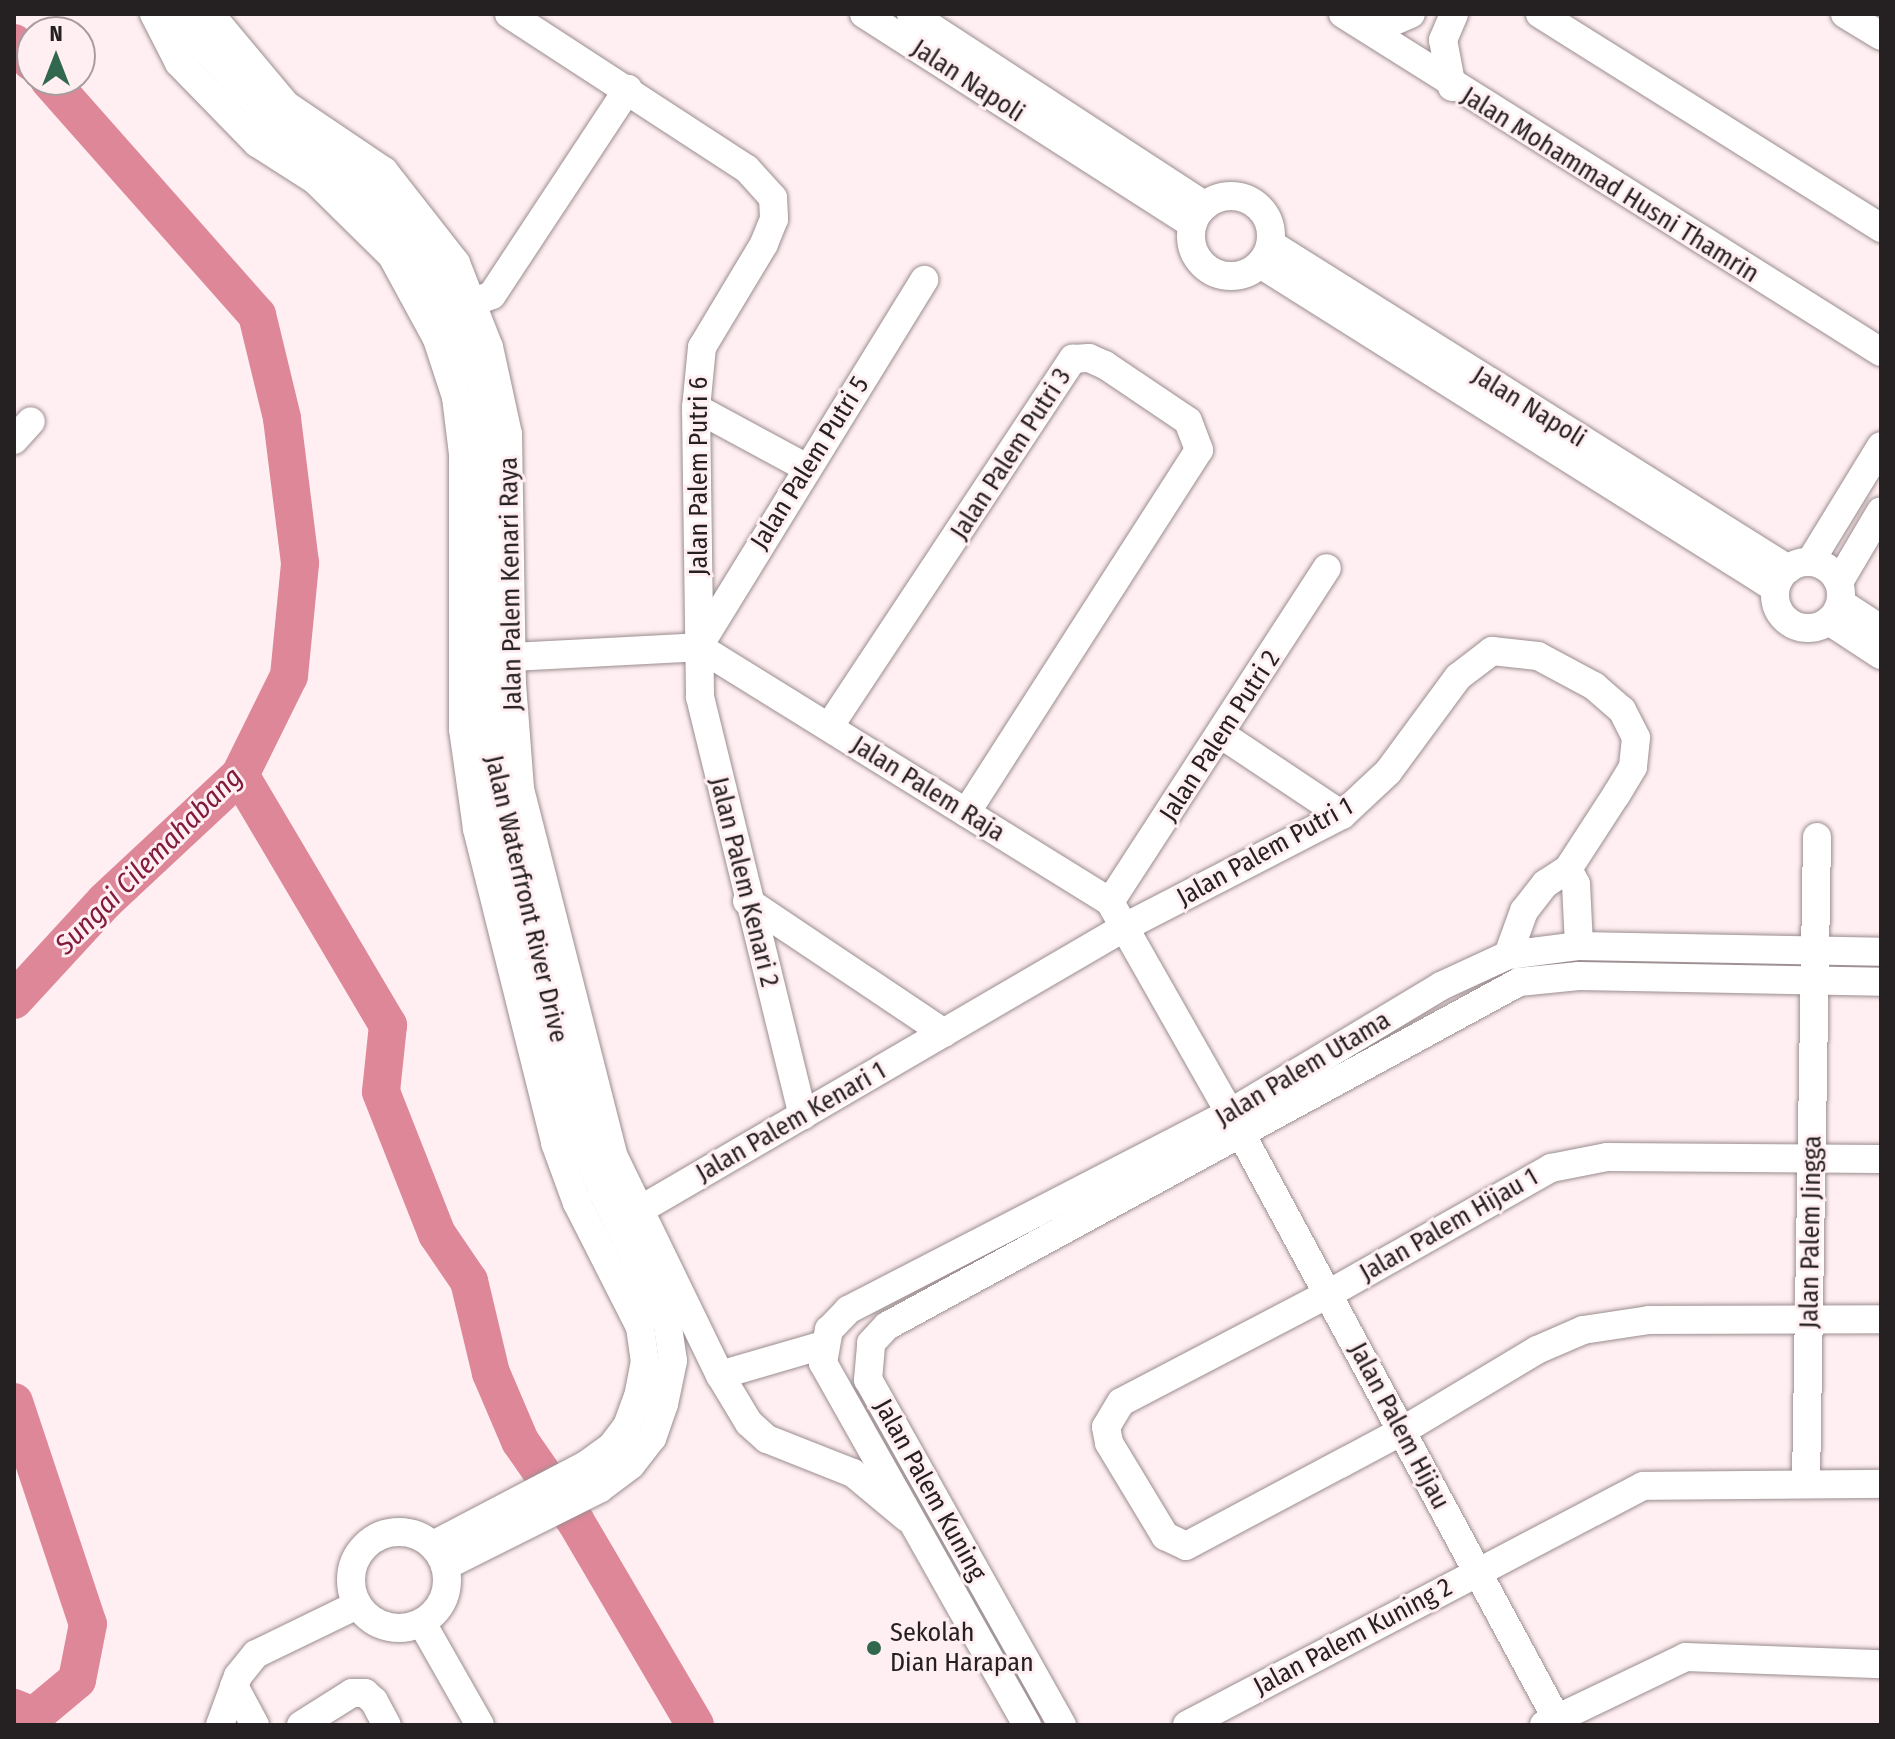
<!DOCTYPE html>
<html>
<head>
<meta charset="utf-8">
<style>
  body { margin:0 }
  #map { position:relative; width:1895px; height:1739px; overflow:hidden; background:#ffeff2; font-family:"Fira Sans Condensed",sans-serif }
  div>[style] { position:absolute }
  .river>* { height:38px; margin:-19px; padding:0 19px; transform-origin:19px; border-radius:19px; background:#de8798 }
  .roads { filter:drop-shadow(0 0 2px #9b8d8f) drop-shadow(0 0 2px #9b8d8f) }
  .minor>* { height:28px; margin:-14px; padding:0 14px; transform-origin:14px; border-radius:14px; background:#fff }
  .minor>.ring { margin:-14px; padding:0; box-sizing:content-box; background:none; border:28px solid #fff; border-radius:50% }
  .dots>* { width:22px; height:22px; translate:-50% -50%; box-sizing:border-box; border:4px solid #ffeff2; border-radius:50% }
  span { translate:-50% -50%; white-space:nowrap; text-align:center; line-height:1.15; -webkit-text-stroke:6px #ffeff2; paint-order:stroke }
  .street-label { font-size:26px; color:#252021 }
  .poi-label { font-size:26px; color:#252021 }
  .left { translate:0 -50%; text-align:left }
  .water-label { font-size:28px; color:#811a3b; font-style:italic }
  .frame { position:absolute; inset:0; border:16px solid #252021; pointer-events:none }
  .north { position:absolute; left:16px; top:16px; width:80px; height:80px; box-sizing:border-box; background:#ffeff2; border:2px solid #a89c9e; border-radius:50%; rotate:0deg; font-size:22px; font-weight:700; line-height:32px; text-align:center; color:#252021 }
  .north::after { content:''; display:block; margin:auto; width:28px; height:36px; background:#31674d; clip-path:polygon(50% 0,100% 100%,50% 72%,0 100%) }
</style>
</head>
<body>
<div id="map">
  <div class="river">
    <div style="left:14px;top:43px;width:26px;rotate:47deg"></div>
    <div style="left:240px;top:775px;width:291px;rotate:59.4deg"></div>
    <div style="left:388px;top:1025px;width:67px;rotate:96deg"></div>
    <div style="left:381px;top:1092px;width:153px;rotate:68.5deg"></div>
    <div style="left:437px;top:1234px;width:57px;rotate:55.8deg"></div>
    <div style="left:469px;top:1281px;width:95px;rotate:76.6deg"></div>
    <div style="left:491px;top:1373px;width:74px;rotate:66.9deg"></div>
    <div style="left:520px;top:1441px;width:98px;rotate:55.3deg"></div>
    <div style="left:576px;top:1522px;width:235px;rotate:59.6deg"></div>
    <div style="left:14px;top:1000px;width:134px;rotate:-47.4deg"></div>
    <div style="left:105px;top:901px;width:185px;rotate:-43deg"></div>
    <div style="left:240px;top:775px;width:110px;rotate:-63.7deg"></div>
    <div style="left:289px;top:676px;width:114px;rotate:-84.4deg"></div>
    <div style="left:300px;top:563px;width:146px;rotate:-97.1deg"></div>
    <div style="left:282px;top:418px;width:106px;rotate:-103.6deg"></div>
    <div style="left:257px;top:315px;width:314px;rotate:-131.5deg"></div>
    <div style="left:14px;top:1402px;width:234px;rotate:71.6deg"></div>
    <div style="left:88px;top:1624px;width:57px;rotate:101.1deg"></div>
    <div style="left:77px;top:1680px;width:56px;rotate:140.1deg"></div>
    <div style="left:34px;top:1716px;width:22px;rotate:-158deg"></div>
  </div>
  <div class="roads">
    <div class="minor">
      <div style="left:154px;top:14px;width:55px;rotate:63deg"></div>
      <div style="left:179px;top:63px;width:112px;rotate:45.7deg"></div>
      <div style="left:257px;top:143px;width:69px;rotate:32.5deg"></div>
      <div style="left:315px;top:180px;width:108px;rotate:44.6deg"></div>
      <div style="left:392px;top:256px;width:94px;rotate:61.5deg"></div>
      <div style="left:437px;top:339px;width:61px;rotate:71.9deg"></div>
      <div style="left:456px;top:397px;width:57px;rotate:83deg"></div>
      <div style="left:463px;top:454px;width:275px;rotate:90deg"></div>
      <div style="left:463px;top:729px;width:101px;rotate:82deg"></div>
      <div style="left:477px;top:829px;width:324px;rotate:76deg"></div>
      <div style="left:555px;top:1143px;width:64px;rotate:69.9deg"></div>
      <div style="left:577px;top:1203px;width:139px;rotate:63.1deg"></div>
      <div style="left:640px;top:1327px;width:34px;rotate:82deg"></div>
      <div style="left:645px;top:1361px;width:36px;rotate:101deg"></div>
      <div style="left:638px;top:1396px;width:32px;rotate:110deg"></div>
      <div style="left:627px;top:1426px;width:25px;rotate:127deg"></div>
      <div style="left:612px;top:1446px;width:32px;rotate:144deg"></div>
      <div style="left:586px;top:1465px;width:173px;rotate:152.4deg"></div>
      <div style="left:183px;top:14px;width:37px;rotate:61deg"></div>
      <div style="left:201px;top:46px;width:106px;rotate:45.8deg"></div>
      <div style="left:275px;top:122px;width:67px;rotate:32.7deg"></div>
      <div style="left:331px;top:158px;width:117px;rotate:44.7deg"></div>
      <div style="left:414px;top:240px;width:101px;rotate:61.7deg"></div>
      <div style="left:462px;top:329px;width:65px;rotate:71.3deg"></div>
      <div style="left:483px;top:391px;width:62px;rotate:83.6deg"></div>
      <div style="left:490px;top:453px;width:274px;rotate:90deg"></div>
      <div style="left:490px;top:727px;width:98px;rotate:81.8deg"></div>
      <div style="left:504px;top:824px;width:320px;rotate:76.1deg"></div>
      <div style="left:581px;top:1135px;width:60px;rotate:69.4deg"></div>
      <div style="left:602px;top:1191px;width:144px;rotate:63.3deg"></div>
      <div style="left:667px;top:1320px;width:41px;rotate:81.7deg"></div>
      <div style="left:673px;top:1361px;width:44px;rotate:101.8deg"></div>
      <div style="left:664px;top:1404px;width:36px;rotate:109deg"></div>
      <div style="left:652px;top:1438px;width:34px;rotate:128deg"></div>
      <div style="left:631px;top:1465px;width:40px;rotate:143deg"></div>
      <div style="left:599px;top:1489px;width:172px;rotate:153.4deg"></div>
      <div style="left:210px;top:14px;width:119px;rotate:50.1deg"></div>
      <div style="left:286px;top:105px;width:118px;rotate:34deg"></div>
      <div style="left:384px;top:171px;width:117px;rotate:52deg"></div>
      <div style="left:456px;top:263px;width:90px;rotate:68.6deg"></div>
      <div style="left:489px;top:347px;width:89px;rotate:77.7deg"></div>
      <div style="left:508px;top:434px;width:250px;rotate:89.1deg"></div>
      <div style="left:512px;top:684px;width:105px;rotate:85.6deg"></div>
      <div style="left:520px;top:789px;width:378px;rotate:75.7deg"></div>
      <div style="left:613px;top:1155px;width:245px;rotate:64.1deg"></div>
      <div style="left:720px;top:1375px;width:56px;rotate:58.9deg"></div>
      <div style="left:749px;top:1423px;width:24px;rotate:42deg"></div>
      <div style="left:767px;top:1439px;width:92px;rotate:21.6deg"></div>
      <div style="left:853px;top:1473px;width:70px;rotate:39.8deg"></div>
      <div style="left:509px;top:14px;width:284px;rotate:33.1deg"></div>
      <div style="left:747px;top:169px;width:39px;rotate:48deg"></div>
      <div style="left:773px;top:198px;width:21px;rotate:87deg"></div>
      <div style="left:774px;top:219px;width:27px;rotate:112deg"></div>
      <div style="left:764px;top:244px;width:120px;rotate:121deg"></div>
      <div style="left:702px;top:347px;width:61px;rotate:95.6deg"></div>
      <div style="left:696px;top:408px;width:289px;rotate:89.2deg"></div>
      <div style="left:700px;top:697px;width:431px;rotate:76.2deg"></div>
      <div style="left:864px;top:14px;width:390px;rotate:32.6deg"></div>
      <div style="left:911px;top:14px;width:351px;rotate:33.1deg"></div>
      <div style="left:1343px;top:14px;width:635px;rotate:32.14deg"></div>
      <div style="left:1540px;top:14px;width:403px;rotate:32.1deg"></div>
      <div style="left:1845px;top:14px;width:42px;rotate:31.4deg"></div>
      <div style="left:1358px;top:21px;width:29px;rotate:6deg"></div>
      <div style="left:1387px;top:24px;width:26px;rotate:-23deg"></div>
      <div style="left:1452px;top:87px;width:48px;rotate:-100.8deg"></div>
      <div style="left:1443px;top:40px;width:28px;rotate:-67deg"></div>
      <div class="ring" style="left:1191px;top:196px;width:52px;height:52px"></div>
      <div style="left:1271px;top:244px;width:611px;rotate:32.15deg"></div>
      <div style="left:1260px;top:264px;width:608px;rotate:32.18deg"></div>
      <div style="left:474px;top:302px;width:19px;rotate:-21deg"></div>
      <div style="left:492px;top:295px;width:247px;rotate:-56.6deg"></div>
      <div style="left:696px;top:408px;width:124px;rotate:28.4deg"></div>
      <div style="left:14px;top:440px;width:25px;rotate:-48deg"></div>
      <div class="ring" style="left:1775px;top:562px;width:38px;height:38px"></div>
      <div style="left:1810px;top:562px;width:136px;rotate:-58.5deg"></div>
      <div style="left:1839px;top:582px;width:82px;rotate:-59.4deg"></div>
      <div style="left:1841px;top:603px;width:48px;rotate:33deg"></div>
      <div style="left:1829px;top:621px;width:62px;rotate:33.2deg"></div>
      <div style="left:699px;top:646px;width:430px;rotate:-58.4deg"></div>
      <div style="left:511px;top:657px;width:188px;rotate:-3deg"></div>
      <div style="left:699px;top:647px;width:484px;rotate:31.8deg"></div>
      <div style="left:1110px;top:902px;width:243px;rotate:60.4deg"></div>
      <div style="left:1230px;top:1113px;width:695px;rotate:61.67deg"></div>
      <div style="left:829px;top:727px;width:442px;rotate:-56.5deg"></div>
      <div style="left:1073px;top:359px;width:16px;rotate:-4deg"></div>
      <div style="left:1089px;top:358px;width:17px;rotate:24deg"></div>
      <div style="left:1105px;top:365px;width:100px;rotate:34deg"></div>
      <div style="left:1188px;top:421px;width:31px;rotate:69deg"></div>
      <div style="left:1199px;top:450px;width:431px;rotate:122.7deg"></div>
      <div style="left:1222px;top:735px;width:144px;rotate:33.7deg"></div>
      <div style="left:1568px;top:869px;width:17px;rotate:62deg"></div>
      <div style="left:1576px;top:884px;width:62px;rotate:87.2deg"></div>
      <div style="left:747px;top:901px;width:237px;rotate:33.8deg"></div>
      <div style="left:1110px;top:902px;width:398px;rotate:-57deg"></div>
      <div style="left:1881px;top:1159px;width:274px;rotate:-179.6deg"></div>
      <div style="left:1607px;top:1157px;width:57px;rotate:168.9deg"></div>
      <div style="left:1551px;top:1168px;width:256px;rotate:150.5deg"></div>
      <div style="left:1328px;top:1294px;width:233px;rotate:152.4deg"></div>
      <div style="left:1121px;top:1402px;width:29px;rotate:121deg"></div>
      <div style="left:1106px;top:1427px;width:16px;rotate:79deg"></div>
      <div style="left:1109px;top:1443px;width:109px;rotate:58.9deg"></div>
      <div style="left:1165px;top:1536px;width:23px;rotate:25deg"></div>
      <div style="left:1186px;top:1546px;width:245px;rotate:-28deg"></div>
      <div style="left:1402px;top:1431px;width:157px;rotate:-31deg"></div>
      <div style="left:1537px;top:1350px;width:50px;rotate:-23.5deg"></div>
      <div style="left:1583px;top:1330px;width:67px;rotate:-8.6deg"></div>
      <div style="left:1649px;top:1320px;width:232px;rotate:-0.2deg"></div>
      <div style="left:638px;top:1211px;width:564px;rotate:-30.25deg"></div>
      <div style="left:1125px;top:927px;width:244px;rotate:-27.3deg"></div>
      <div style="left:1342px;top:815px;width:63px;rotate:-43.1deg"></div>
      <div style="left:1388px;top:772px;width:118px;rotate:-53.6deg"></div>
      <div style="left:1458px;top:677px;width:43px;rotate:-37.4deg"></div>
      <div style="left:1492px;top:651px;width:46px;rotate:6.2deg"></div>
      <div style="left:1538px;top:656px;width:64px;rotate:28.2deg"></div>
      <div style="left:1594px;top:686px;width:37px;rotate:41deg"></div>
      <div style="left:1622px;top:710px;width:31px;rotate:63deg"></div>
      <div style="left:1636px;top:738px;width:29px;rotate:96deg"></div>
      <div style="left:1633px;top:767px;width:33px;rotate:121deg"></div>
      <div style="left:1616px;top:795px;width:88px;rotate:123deg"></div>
      <div style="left:1568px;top:869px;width:27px;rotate:147deg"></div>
      <div style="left:1545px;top:884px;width:34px;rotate:128deg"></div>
      <div style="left:1524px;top:911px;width:47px;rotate:110deg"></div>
      <div style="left:720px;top:1375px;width:107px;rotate:-16.2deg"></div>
      <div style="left:1806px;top:1482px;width:645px;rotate:-89.02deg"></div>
      <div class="ring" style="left:351px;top:1532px;width:68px;height:68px"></div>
      <div style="left:422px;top:1623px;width:117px;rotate:60.4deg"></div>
      <div style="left:234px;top:1686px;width:44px;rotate:61.7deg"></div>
      <div style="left:220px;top:1725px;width:52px;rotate:-69.8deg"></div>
      <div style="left:238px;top:1676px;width:28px;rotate:-51deg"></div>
      <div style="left:256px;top:1654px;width:112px;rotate:-25.9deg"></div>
      <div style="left:301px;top:1725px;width:60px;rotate:-32.1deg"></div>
      <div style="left:352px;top:1693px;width:13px"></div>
      <div style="left:365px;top:1693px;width:12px;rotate:42deg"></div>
      <div style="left:374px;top:1701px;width:27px;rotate:62deg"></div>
      <div style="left:1027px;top:1725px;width:416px;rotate:-119.4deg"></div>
      <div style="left:823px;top:1363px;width:34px;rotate:-80deg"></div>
      <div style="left:829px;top:1330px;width:28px;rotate:-46deg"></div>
      <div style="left:848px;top:1310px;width:430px;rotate:-27.3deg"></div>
      <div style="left:1230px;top:1113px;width:246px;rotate:-31deg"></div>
      <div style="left:1441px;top:986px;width:74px;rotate:-24.8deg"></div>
      <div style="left:1508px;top:955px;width:72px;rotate:-7.2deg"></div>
      <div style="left:1579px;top:946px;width:302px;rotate:1.1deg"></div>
      <div style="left:1062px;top:1725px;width:396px;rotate:-119.3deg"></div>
      <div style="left:868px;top:1380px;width:37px;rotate:-85deg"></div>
      <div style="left:871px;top:1343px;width:23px;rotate:-47deg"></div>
      <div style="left:887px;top:1326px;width:720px;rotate:-28.56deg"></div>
      <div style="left:1519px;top:982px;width:60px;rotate:-5.7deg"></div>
      <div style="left:1579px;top:976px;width:302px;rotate:1.1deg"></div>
      <div style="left:1187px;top:1725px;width:515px;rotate:-27.66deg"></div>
      <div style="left:1643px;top:1486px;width:238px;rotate:-0.5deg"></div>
      <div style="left:1544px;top:1725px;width:157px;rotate:-25.6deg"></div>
      <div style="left:1686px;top:1657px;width:195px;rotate:2.1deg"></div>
    </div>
  </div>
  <div class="dots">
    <div style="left:874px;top:1648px;background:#31674d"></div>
  </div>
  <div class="street-label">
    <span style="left:968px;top:81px;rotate:33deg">Jalan Napoli</span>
    <span style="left:1610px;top:185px;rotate:32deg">Jalan Mohammad Husni Thamrin</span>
    <span style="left:1529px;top:407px;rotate:32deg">Jalan Napoli</span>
    <span style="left:1011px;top:454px;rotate:-57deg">Jalan Palem Putri 3</span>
    <span style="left:810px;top:463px;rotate:-58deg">Jalan Palem Putri 5</span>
    <span style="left:699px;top:476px;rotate:-90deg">Jalan Palem Putri 6</span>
    <span style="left:511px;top:584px;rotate:-91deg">Jalan Palem Kenari Raya</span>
    <span style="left:1220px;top:736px;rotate:-57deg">Jalan Palem Putri 2</span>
    <span style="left:928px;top:789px;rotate:32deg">Jalan Palem Raja</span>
    <span style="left:1265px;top:852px;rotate:-29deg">Jalan Palem Putri 1</span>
    <span style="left:744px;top:882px;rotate:76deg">Jalan Palem Kenari 2</span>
    <span style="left:526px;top:899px;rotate:77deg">Jalan Waterfront River Drive</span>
    <span style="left:1303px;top:1069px;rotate:-31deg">Jalan Palem Utama</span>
    <span style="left:791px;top:1122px;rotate:-30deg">Jalan Palem Kenari 1</span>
    <span style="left:1449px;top:1225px;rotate:-30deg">Jalan Palem Hijau 1</span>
    <span style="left:1811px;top:1232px;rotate:-89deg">Jalan Palem Jingga</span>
    <span style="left:1399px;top:1426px;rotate:62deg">Jalan Palem Hijau</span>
    <span style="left:930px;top:1490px;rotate:61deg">Jalan Palem Kuning</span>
    <span style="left:1353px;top:1637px;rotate:-28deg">Jalan Palem Kuning 2</span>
  </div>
  <div class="poi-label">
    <span class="left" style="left:890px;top:1648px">Sekolah<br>Dian Harapan</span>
  </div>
  <div class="water-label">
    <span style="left:149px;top:861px;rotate:-45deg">Sungai Cilemahabang</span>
  </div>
  <div class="frame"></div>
  <div class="north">N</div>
</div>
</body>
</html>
